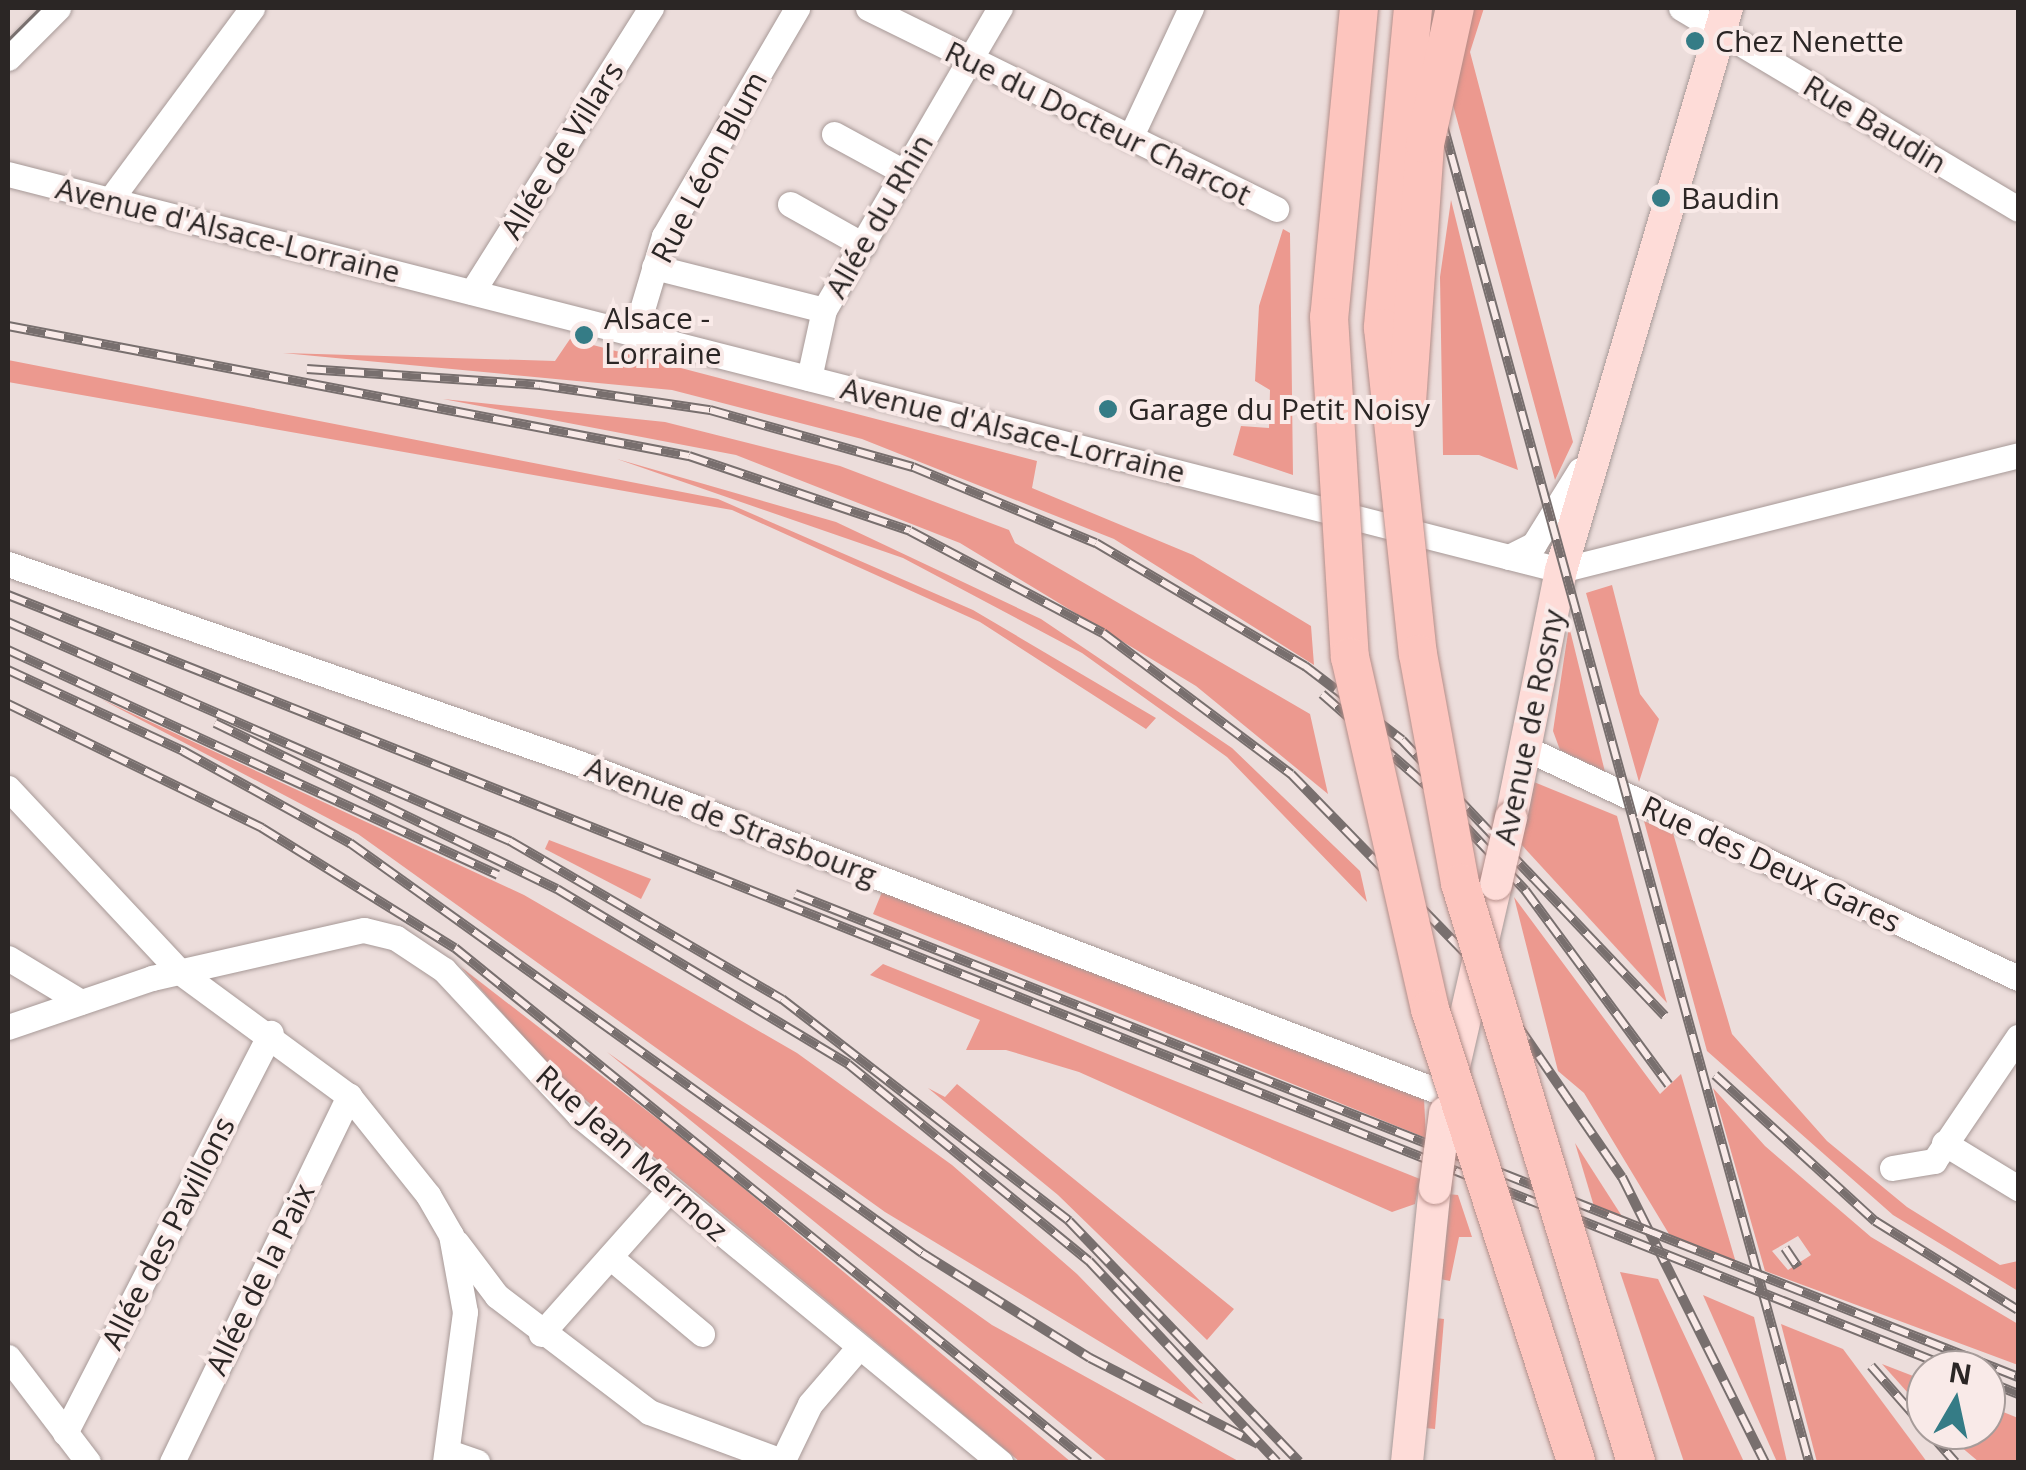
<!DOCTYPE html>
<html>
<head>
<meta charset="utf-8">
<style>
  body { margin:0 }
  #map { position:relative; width:2026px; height:1470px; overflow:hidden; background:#ecdddb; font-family:"Open Sans",sans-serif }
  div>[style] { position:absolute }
  .green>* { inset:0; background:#ec998f }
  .roads { filter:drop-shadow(0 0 2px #a79997) drop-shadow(0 0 2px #a79997) }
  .minor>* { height:25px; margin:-12.5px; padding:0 12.5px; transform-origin:12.5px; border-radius:12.5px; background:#fff }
  .major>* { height:32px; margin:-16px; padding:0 16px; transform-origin:16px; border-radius:16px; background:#fedcd8 }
  .tram>* { height:2.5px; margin:-1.25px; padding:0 1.25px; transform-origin:1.25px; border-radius:1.25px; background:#786f6e }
  .rail>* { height:10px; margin-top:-5px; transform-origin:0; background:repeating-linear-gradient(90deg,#f9eae8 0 19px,#786f6e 0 38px); box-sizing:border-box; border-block:2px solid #786f6e }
  .bridges { filter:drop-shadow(0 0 2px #b48d88) drop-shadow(0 0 2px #b48d88) }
  .major-bridge>* { height:32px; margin:-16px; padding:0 16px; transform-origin:16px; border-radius:16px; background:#fedcd8 }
  .highway-bridge>* { height:38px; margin:-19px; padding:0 19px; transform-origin:19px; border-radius:19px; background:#fdc5be }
  .dots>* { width:28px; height:28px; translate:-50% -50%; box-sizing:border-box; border:5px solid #f9eae8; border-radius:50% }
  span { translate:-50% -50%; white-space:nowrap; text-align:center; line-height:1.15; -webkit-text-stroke:8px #f9eae8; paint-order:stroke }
  .poi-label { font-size:30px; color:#2b2625 }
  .left { translate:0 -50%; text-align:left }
  .street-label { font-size:30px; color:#2b2625 }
  .frame { position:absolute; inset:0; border:10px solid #2b2625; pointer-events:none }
  .north { position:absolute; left:1906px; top:1350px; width:100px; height:100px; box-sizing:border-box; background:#f9eae8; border:2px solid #a79c9a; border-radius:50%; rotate:9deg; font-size:28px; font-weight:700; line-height:40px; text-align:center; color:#2b2625 }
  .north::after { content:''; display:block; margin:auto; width:35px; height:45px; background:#357c86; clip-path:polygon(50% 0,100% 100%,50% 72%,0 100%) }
</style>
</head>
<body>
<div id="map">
  <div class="green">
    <div style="clip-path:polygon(1464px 8px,1484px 8px,1470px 52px,1573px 442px,1555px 480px,1447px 83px)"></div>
    <div style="clip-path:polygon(1451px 200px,1518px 470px,1479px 455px,1443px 455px,1440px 277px)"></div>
    <div style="clip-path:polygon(1283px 229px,1290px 233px,1293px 475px,1233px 455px,1241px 426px,1269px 428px,1270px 390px,1255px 381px,1259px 306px)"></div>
    <div style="clip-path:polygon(570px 339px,1037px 461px,1032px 488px,1193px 555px,1311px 626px,1314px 665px,1114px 539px,862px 439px,672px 390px,283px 353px,555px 361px)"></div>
    <div style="clip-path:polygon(8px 360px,718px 499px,973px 610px,1156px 718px,1146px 729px,980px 622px,732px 510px,8px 382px)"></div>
    <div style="clip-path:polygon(443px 399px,665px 422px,840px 466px,1009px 530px,1015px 543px,1310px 714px,1328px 794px,1196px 686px,960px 543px,736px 455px)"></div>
    <div style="clip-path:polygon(617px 459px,836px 522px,1041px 619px,1232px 748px,1360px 871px,1367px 902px,1227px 757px,1082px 653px,903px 558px)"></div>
    <div style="clip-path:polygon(1612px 585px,1640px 694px,1659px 719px,1639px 782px,1586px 593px)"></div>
    <div style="clip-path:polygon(1569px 626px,1605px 772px,1606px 772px,1560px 750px,1553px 731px)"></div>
    <div style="clip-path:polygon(101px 699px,524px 895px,797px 1053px,952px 1165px,1077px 1274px,1203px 1404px,885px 1212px,358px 834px)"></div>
    <div style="clip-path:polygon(1534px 782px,1617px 816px,1667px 1003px,1519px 842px)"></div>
    <div style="clip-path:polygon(1644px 821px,1673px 833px,1732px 1034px,1827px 1141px,1907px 1207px,2000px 1265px,2018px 1261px,2018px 1291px,1893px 1215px,1707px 1051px)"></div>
    <div style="clip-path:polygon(549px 840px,651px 879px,641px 899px,545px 849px)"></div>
    <div style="clip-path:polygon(882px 892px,1424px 1098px,1426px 1138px,873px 914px)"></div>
    <div style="clip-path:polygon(1514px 897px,1660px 1094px,1681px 1074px,1736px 1263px,1672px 1239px,1584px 1093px,1558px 1071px)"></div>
    <div style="clip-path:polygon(883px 964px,1420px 1179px,1415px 1204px,1392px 1212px,1079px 1072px,1006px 1050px,966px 1050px,980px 1020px,870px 975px)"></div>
    <div style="clip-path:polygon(461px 967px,699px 1151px,1071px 1462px,1020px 1462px,564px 1082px)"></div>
    <div style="clip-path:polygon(607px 1052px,992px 1325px,1240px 1462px,1108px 1462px)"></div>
    <div style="clip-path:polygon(957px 1084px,1234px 1309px,1207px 1340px,1058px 1195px,928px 1088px,945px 1097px)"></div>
    <div style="clip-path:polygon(evenodd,1713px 1088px,1765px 1146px,1871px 1237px,2018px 1324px,2018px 1365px,1765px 1271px,1713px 1088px,1798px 1236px,1811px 1255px,1788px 1270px,1772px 1251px,1798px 1236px)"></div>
    <div style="clip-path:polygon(1575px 1143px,1625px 1221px,1596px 1213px)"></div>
    <div style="clip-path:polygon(1448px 1194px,1458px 1195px,1472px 1237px,1459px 1237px,1450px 1281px,1440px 1279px)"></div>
    <div style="clip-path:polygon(1620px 1272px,1658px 1279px,1744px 1462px,1684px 1462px)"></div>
    <div style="clip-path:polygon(1703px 1295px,1754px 1317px,1787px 1462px,1777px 1462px)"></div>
    <div style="clip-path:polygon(1436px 1318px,1444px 1319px,1435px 1429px,1425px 1428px)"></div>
    <div style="clip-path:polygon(1781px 1324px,1843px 1349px,1927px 1462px,1817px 1462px)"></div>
    <div style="clip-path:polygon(1882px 1364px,1926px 1381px,1926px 1413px)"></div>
    <div style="clip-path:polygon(1986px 1405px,2018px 1418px,2018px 1462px,1979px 1462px,1941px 1430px,1986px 1430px)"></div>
  </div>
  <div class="roads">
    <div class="minor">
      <div style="left:868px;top:8px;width:455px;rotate:26.2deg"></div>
      <div style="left:1681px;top:8px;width:392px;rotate:30.8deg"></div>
      <div style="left:8px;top:58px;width:71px;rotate:-45deg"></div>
      <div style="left:834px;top:134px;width:80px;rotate:28.5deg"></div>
      <div style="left:1130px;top:138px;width:144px;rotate:-64.9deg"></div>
      <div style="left:8px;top:174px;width:1603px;rotate:14.31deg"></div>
      <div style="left:1561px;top:570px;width:471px;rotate:-14.1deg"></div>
      <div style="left:110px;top:200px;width:239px;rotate:-53.5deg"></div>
      <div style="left:790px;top:204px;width:84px;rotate:29.3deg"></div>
      <div style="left:654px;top:267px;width:175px;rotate:14.2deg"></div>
      <div style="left:472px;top:292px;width:336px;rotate:-57.8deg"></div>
      <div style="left:635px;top:333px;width:101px;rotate:-73.4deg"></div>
      <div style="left:664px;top:236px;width:264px;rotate:-59.7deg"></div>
      <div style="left:809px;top:378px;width:70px;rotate:-77.6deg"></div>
      <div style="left:824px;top:310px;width:350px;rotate:-59.8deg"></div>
      <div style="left:1509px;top:557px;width:28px;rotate:-27deg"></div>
      <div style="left:1534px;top:544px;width:87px;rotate:-58.1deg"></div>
      <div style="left:8px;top:564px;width:605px;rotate:19.21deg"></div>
      <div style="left:579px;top:763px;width:930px;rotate:20.91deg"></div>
      <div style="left:1525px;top:748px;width:544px;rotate:25.01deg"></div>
      <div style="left:8px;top:788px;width:252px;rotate:46.9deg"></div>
      <div style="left:180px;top:972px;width:210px;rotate:36.3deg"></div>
      <div style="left:349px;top:1096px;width:127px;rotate:51.4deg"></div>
      <div style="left:428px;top:1195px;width:46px;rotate:60.1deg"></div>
      <div style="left:451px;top:1235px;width:78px;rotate:79.7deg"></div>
      <div style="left:465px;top:1312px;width:151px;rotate:97.6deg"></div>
      <div style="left:8px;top:958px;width:85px;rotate:31.1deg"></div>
      <div style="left:8px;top:1027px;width:152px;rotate:-18.8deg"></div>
      <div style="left:152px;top:978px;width:217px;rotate:-12.8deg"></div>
      <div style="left:364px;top:930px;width:33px;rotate:14deg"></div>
      <div style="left:396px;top:938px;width:58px;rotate:33.7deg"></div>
      <div style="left:444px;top:970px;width:198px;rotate:47deg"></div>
      <div style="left:579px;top:1115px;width:546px;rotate:39.5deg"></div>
      <div style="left:1944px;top:1143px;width:87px;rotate:31.3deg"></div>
      <div style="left:1892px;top:1168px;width:43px;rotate:-9.5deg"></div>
      <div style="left:1934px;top:1161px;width:150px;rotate:-55.9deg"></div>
      <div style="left:457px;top:1243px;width:66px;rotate:53deg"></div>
      <div style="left:497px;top:1296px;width:191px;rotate:37.3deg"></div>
      <div style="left:649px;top:1412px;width:144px;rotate:20.3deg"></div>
      <div style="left:610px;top:1257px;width:120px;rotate:39.9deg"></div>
      <div style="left:541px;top:1334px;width:193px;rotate:-48.4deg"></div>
      <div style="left:8px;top:1357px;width:132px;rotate:52.7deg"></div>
      <div style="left:65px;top:1433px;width:450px;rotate:-62.8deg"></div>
      <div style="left:448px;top:1452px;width:31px;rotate:19deg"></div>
      <div style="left:172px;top:1462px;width:407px;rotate:-64.2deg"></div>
      <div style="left:782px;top:1462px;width:64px;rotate:-64.2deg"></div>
      <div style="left:810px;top:1404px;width:75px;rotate:-49.3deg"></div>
    </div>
    <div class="major">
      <div style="left:1511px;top:818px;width:253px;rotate:-78.6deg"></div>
      <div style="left:1561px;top:570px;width:586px;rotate:-73.54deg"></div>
      <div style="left:1451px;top:1079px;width:200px;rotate:-77deg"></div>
      <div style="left:1407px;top:1462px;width:275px;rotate:-84.2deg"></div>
    </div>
  </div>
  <div class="tram">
    <div style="left:8px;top:40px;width:45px;rotate:-45deg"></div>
  </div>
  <div class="rail">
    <div style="left:1411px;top:8px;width:1507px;rotate:74.69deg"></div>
    <div style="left:8px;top:326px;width:693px;rotate:10.81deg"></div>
    <div style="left:689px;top:456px;width:233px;rotate:18.7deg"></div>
    <div style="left:910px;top:531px;width:218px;rotate:27.9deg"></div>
    <div style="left:1103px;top:633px;width:235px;rotate:36.9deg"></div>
    <div style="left:1291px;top:774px;width:262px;rotate:45.8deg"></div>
    <div style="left:1474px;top:962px;width:261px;rotate:55.5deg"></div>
    <div style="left:1622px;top:1177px;width:319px;rotate:63.4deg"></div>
    <div style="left:307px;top:369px;width:234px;rotate:3.9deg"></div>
    <div style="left:540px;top:385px;width:172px;rotate:8.4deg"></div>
    <div style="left:710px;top:410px;width:211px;rotate:15.7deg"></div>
    <div style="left:913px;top:467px;width:198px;rotate:22.6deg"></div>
    <div style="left:1096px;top:543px;width:243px;rotate:30.5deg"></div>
    <div style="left:1305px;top:666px;width:122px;rotate:37.3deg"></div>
    <div style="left:1402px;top:740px;width:381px;rotate:46.4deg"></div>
    <div style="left:8px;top:595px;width:2097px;rotate:21.69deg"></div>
    <div style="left:8px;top:622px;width:548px;rotate:23.57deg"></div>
    <div style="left:510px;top:841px;width:315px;rotate:30.2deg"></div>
    <div style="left:782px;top:999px;width:363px;rotate:37.7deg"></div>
    <div style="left:1069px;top:1221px;width:333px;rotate:46.3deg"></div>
    <div style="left:8px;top:650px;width:539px;rotate:24.66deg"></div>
    <div style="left:8px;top:670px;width:193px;rotate:24.8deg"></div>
    <div style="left:183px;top:751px;width:191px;rotate:28.9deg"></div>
    <div style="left:350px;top:843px;width:704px;rotate:35.63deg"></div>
    <div style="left:922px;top:1253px;width:198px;rotate:32deg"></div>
    <div style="left:1090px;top:1358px;width:189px;rotate:27.1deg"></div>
    <div style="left:1322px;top:694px;width:140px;rotate:41.2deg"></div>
    <div style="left:1427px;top:786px;width:143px;rotate:46.7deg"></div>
    <div style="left:1525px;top:890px;width:242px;rotate:53.6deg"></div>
    <div style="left:8px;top:704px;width:283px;rotate:26deg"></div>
    <div style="left:262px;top:828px;width:227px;rotate:31.9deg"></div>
    <div style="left:455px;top:948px;width:816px;rotate:39.03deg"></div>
    <div style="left:215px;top:723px;width:380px;rotate:25.9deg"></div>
    <div style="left:557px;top:889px;width:340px;rotate:31deg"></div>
    <div style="left:848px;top:1064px;width:311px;rotate:39.3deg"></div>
    <div style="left:1089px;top:1261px;width:275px;rotate:46.9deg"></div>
    <div style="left:795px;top:894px;width:1315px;rotate:21.55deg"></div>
    <div style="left:1715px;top:1075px;width:217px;rotate:42.4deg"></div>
    <div style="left:1875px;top:1221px;width:168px;rotate:31.9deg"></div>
    <div style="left:1785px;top:1248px;width:23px;rotate:56deg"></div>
    <div style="left:1871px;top:1366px;width:128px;rotate:48.8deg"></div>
    <div style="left:1986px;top:1381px;width:35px;rotate:22deg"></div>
  </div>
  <div class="bridges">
    <div class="major-bridge">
      <div style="left:1496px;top:884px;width:68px;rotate:-77.2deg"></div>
      <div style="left:1435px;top:1188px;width:76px;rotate:-82.4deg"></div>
    </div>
    <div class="highway-bridge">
      <div style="left:1359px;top:8px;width:310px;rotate:95.5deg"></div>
      <div style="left:1329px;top:317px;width:341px;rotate:86.5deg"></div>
      <div style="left:1350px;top:657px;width:361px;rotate:77.2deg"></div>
      <div style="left:1430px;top:1009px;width:476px;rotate:72.1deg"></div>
      <div style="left:1413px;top:8px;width:321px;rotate:95.4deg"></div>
      <div style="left:1383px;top:328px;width:328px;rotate:83.9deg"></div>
      <div style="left:1418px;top:654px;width:233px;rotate:79.6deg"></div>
      <div style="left:1460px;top:883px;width:605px;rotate:73.09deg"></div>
      <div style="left:1407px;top:402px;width:259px;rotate:-86deg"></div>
      <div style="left:1425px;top:144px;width:139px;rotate:-77.6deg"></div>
    </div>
  </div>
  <div class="dots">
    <div style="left:1695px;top:41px;background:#357c86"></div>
    <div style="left:1661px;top:198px;background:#357c86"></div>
    <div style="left:584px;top:335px;background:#357c86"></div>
    <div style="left:1108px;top:409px;background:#357c86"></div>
  </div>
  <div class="poi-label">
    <span class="left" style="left:1715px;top:41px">Chez Nenette</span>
    <span class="left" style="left:1681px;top:198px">Baudin</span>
    <span class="left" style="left:604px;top:335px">Alsace -<br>Lorraine</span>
    <span class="left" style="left:1128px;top:409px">Garage du Petit Noisy</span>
  </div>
  <div class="street-label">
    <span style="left:1098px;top:123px;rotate:26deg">Rue du Docteur Charcot</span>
    <span style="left:1875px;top:124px;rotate:31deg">Rue Baudin</span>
    <span style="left:562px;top:150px;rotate:-58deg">Allée de Villars</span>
    <span style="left:709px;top:167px;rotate:-62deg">Rue Léon Blum</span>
    <span style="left:879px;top:216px;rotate:-60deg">Allée du Rhin</span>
    <span style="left:228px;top:230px;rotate:14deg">Avenue d'Alsace-Lorraine</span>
    <span style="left:1013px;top:430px;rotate:14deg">Avenue d'Alsace-Lorraine</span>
    <span style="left:1529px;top:727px;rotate:-78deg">Avenue de Rosny</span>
    <span style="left:731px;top:821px;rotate:21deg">Avenue de Strasbourg</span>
    <span style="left:1771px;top:864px;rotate:25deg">Rue des Deux Gares</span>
    <span style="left:632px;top:1153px;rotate:42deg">Rue Jean Mermoz</span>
    <span style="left:168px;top:1233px;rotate:-63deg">Allée des Pavillons</span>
    <span style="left:260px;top:1279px;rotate:-64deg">Allée de la Paix</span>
  </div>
  <div class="frame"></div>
  <div class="north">N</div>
</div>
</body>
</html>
